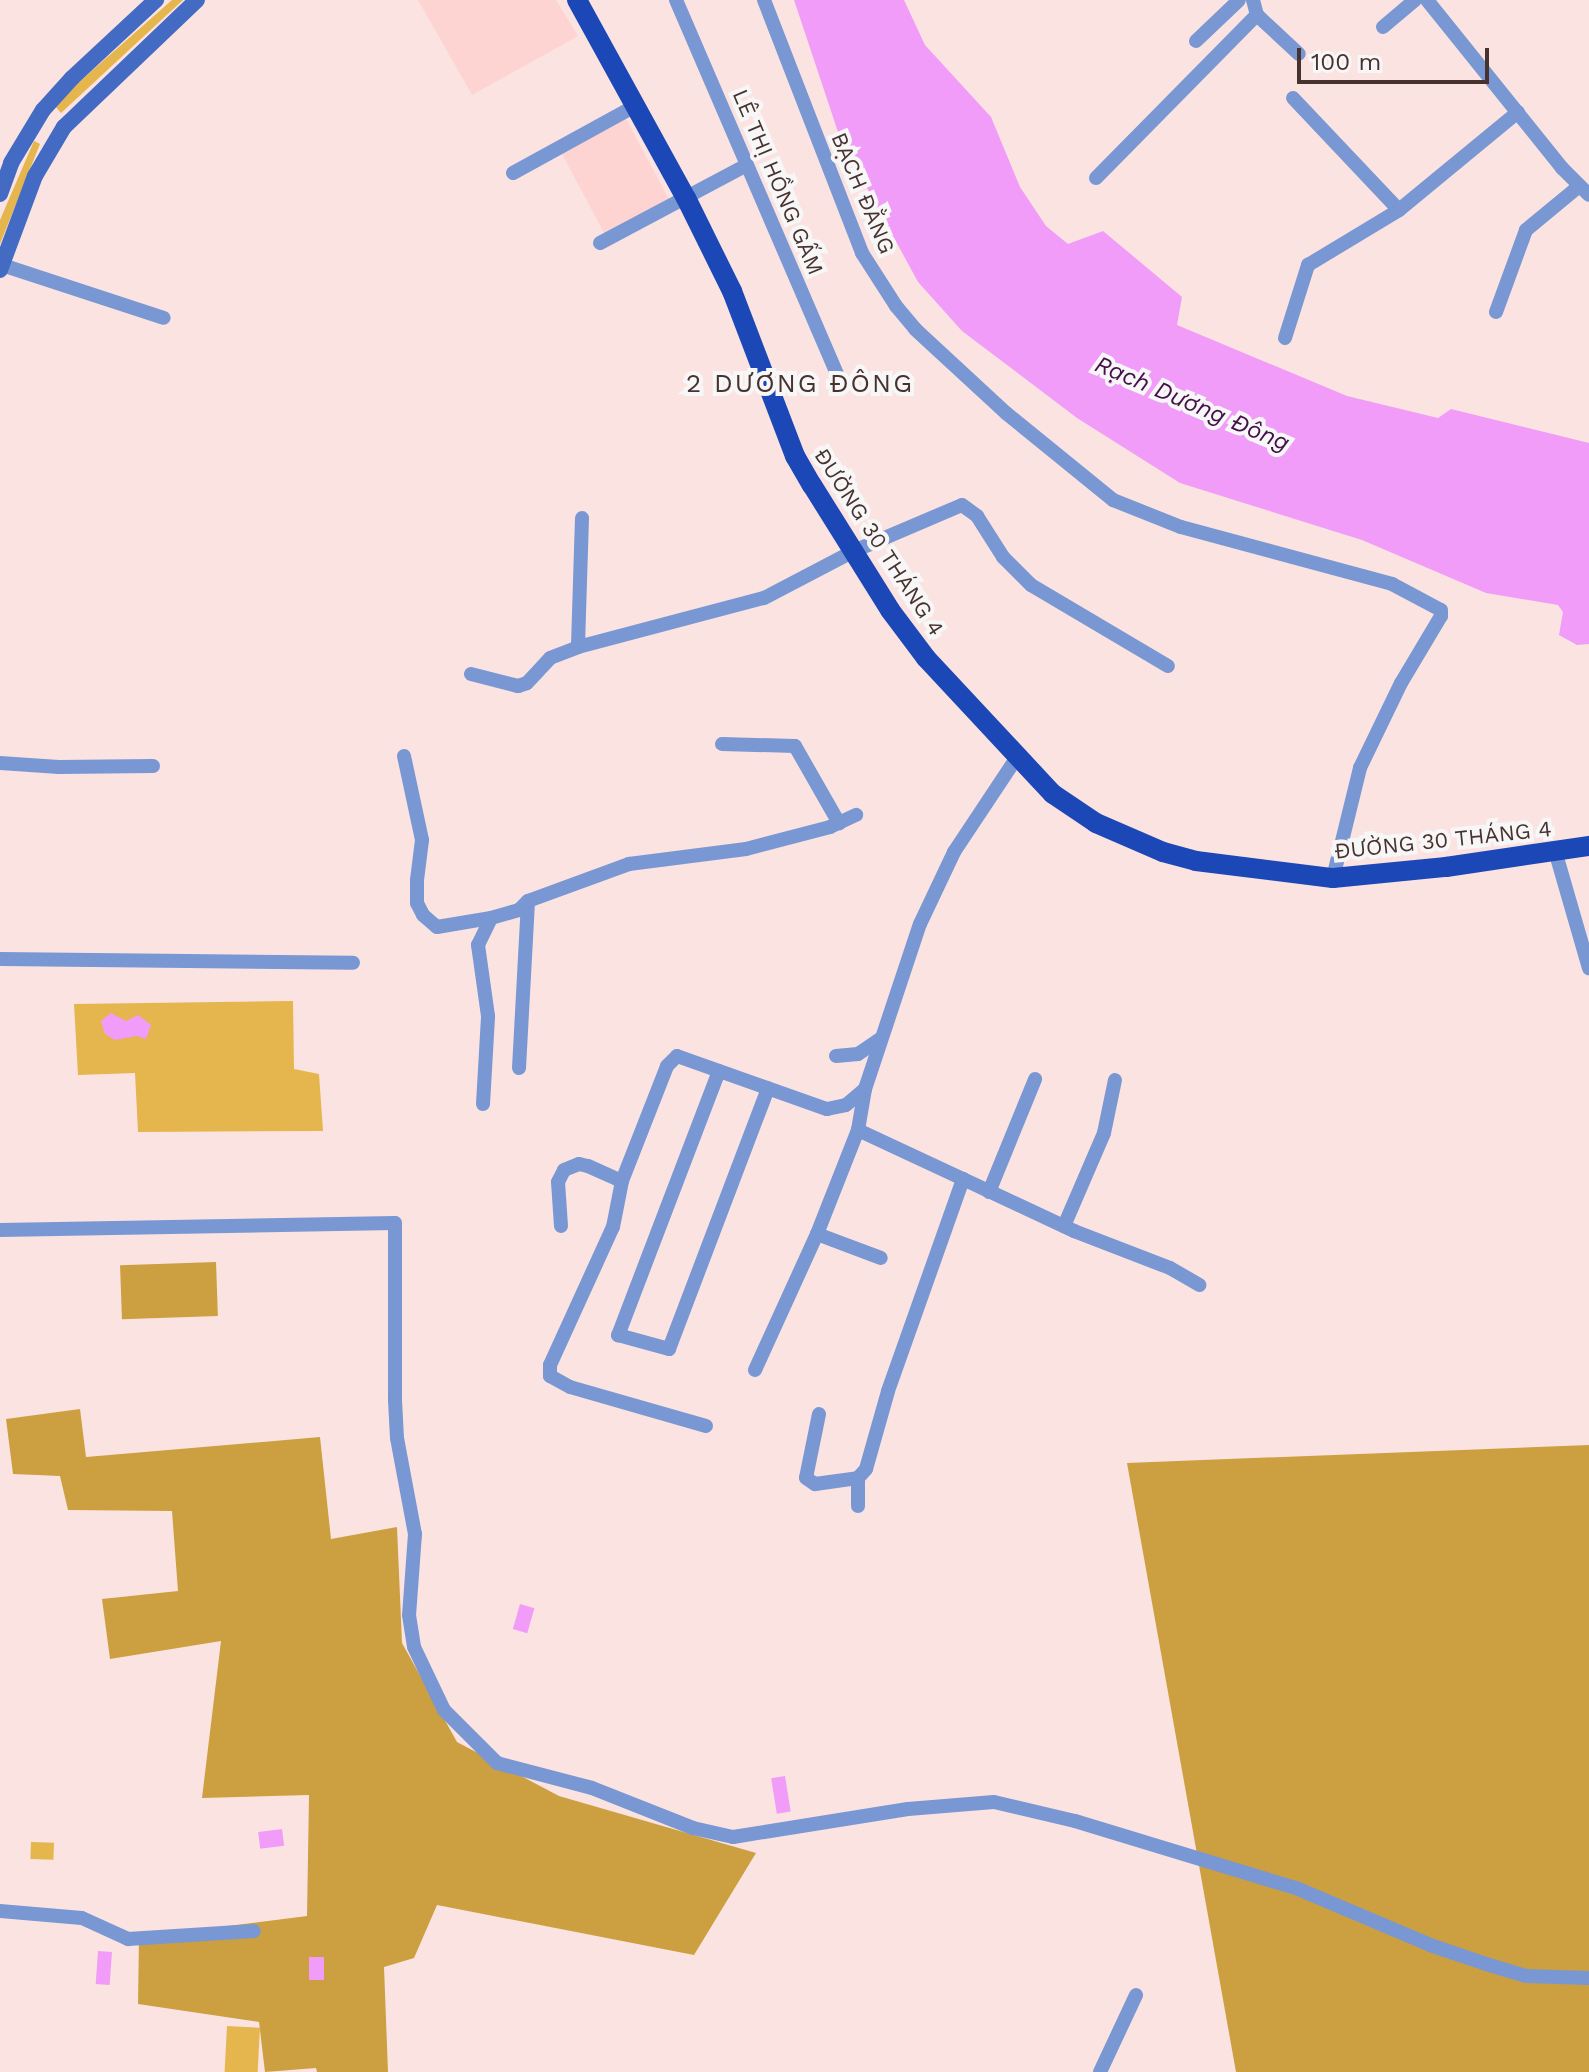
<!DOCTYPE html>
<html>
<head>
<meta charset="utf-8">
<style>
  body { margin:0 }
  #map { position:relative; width:1589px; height:2072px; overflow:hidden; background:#fbe3e1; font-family:"Work Sans",sans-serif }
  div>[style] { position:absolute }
  .built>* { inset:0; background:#fdd4d1; transform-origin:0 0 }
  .green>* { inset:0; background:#e5b54e; transform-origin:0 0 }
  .forest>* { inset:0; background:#cca040; transform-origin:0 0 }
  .water>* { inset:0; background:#f09cf8; transform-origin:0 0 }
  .street>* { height:14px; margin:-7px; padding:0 7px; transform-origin:7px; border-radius:7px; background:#7997d3 }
  .secondary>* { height:16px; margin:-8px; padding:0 8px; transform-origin:8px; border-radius:8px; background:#436bc4 }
  .primary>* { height:20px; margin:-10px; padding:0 10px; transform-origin:10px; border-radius:10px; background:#1c48b7 }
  span { translate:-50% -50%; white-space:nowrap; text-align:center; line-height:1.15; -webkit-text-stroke:8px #f7f7f7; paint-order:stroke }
  .street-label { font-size:22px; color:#483230 }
  .water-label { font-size:24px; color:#441049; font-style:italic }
  .quarter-label { font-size:26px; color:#483230; letter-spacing:2px }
  .scale { position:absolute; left:1297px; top:48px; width:192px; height:36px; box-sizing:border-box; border:4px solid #483230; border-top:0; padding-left:10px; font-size:24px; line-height:28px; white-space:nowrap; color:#483230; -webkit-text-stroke:6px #f7f7f7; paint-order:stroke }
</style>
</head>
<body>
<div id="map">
  <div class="built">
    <div style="clip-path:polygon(418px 0,556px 0,578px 36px,472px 95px)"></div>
    <div style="left:624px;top:115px;width:98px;height:73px;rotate:62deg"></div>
  </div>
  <div class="green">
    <div style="clip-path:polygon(172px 0,183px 0,61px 113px,55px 106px,78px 83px)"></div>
    <div style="clip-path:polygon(34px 141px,40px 144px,0 244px,0 220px)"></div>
    <div style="clip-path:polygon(293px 1001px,294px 1069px,319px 1074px,323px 1131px,138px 1132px,135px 1073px,78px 1075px,74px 1004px)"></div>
    <div style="left:31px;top:1842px;width:23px;height:17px;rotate:2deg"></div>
    <div style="left:227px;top:2026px;width:33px;height:46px;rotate:3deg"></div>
  </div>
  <div class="forest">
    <div style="left:216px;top:1262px;width:54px;height:96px;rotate:88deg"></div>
    <div style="clip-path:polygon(80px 1409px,86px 1457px,320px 1437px,331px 1539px,397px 1527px,402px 1643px,457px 1742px,559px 1796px,756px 1853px,694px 1955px,437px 1905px,414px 1958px,384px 1967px,388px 2072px,317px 2072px,316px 2068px,265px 2072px,259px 2022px,138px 2004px,139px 1937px,307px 1916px,309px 1795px,202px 1798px,221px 1641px,110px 1659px,102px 1599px,178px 1591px,172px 1511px,68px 1510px,60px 1476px,13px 1474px,6px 1419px)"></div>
    <div style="clip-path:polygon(1589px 1445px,1589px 2072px,1236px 2072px,1127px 1463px)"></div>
  </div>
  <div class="water">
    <div style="clip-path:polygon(794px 0,904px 0,925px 45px,991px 117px,1020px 187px,1046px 226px,1068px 244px,1103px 231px,1182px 297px,1177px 325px,1347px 396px,1438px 418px,1451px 409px,1589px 443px,1589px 644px,1577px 645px,1559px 635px,1563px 612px,1558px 605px,1486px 593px,1362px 540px,1180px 483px,1077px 418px,962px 331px,918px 282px,840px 138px)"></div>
    <div style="clip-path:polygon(111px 1013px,126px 1021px,138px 1015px,151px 1025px,146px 1039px,137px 1036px,115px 1040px,105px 1034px,101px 1021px)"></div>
    <div style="left:520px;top:1604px;width:15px;height:26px;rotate:16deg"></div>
    <div style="left:785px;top:1776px;width:36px;height:14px;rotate:81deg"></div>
    <div style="left:282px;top:1829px;width:17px;height:24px;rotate:83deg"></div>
    <div style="left:98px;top:1951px;width:14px;height:33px;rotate:4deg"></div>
    <div style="left:309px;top:1957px;width:15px;height:23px"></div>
  </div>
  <div class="street">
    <div style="left:676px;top:0;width:415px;rotate:66.7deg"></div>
    <div style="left:764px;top:0;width:271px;rotate:68.8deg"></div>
    <div style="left:862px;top:253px;width:63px;rotate:57.3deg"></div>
    <div style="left:896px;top:306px;width:30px;rotate:50deg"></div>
    <div style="left:915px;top:329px;width:124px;rotate:42.7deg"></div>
    <div style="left:1006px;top:413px;width:138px;rotate:39.1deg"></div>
    <div style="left:1113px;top:500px;width:73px;rotate:21.7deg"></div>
    <div style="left:1181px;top:527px;width:219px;rotate:15.1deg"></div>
    <div style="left:1392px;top:584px;width:55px;rotate:28deg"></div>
    <div style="left:1441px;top:610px;width:6px;rotate:90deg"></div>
    <div style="left:1441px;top:616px;width:78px;rotate:120.8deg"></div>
    <div style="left:1401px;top:683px;width:94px;rotate:115.8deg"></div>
    <div style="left:1360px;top:768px;width:113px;rotate:103.8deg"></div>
    <div style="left:1427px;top:0;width:216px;rotate:51.2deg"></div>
    <div style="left:1562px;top:168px;width:38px;rotate:45deg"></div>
    <div style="left:1257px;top:15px;width:57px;rotate:42.9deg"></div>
    <div style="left:1383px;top:27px;width:42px;rotate:-40.2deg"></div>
    <div style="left:1196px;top:41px;width:59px;rotate:-43.6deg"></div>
    <div style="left:1293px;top:98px;width:154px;rotate:46.6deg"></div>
    <div style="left:513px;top:173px;width:139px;rotate:-28.8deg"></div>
    <div style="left:1096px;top:178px;width:229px;rotate:-45.4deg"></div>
    <div style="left:1257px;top:15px;width:16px;rotate:-105deg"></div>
    <div style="left:600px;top:243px;width:166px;rotate:-28deg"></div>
    <div style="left:2px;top:265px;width:170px;rotate:18.1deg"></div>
    <div style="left:1496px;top:312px;width:87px;rotate:-69.9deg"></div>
    <div style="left:1526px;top:230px;width:67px;rotate:-39.6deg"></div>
    <div style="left:1285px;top:338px;width:77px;rotate:-72.5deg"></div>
    <div style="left:1308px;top:265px;width:106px;rotate:-31.1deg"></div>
    <div style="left:1399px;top:210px;width:154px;rotate:-39.5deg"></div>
    <div style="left:582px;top:518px;width:129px;rotate:91.8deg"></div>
    <div style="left:578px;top:647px;width:192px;rotate:-14.8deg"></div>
    <div style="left:764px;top:598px;width:102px;rotate:-27.6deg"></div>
    <div style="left:854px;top:551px;width:117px;rotate:-23.1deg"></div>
    <div style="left:962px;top:505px;width:19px;rotate:36deg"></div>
    <div style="left:977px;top:516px;width:49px;rotate:57.6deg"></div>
    <div style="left:1003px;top:557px;width:40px;rotate:45deg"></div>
    <div style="left:1031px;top:585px;width:159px;rotate:30.6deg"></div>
    <div style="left:471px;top:674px;width:49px;rotate:14.3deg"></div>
    <div style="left:518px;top:686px;width:9px;rotate:-18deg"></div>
    <div style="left:527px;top:683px;width:34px;rotate:-47deg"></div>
    <div style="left:550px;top:658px;width:30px;rotate:-21deg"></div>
    <div style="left:722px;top:744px;width:73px;rotate:1.6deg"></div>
    <div style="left:795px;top:746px;width:89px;rotate:60.3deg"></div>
    <div style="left:404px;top:756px;width:86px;rotate:77.9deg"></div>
    <div style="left:422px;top:840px;width:40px;rotate:97.1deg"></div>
    <div style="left:417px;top:880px;width:23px;rotate:90deg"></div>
    <div style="left:417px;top:903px;width:13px;rotate:63deg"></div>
    <div style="left:423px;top:915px;width:18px;rotate:41deg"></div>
    <div style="left:437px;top:927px;width:55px;rotate:-9.5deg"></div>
    <div style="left:0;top:763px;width:59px;rotate:3.9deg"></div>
    <div style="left:59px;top:767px;width:94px;rotate:-0.6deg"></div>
    <div style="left:1556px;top:854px;width:119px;rotate:73.9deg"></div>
    <div style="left:0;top:959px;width:353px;rotate:0.6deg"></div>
    <div style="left:836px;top:1056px;width:22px;rotate:-5deg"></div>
    <div style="left:858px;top:1054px;width:27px;rotate:-34deg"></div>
    <div style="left:519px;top:1068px;width:167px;rotate:-86.9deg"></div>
    <div style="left:719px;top:1071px;width:283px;rotate:110.9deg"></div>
    <div style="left:618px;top:1335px;width:53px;rotate:15.4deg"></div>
    <div style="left:669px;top:1349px;width:279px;rotate:-69.2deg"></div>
    <div style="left:483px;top:1104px;width:88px;rotate:-86.7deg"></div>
    <div style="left:488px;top:1016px;width:72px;rotate:-98deg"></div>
    <div style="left:478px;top:945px;width:30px;rotate:-64deg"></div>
    <div style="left:491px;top:918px;width:29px;rotate:-16deg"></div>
    <div style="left:519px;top:910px;width:13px;rotate:-45deg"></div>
    <div style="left:528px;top:901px;width:108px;rotate:-20.1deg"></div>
    <div style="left:629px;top:864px;width:118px;rotate:-7.3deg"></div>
    <div style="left:746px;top:849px;width:87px;rotate:-14.7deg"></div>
    <div style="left:830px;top:827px;width:29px;rotate:-25deg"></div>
    <div style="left:963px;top:1179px;width:123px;rotate:25.1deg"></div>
    <div style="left:1074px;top:1231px;width:103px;rotate:21.1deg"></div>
    <div style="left:1170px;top:1268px;width:34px;rotate:30deg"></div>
    <div style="left:989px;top:1192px;width:122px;rotate:-67.8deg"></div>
    <div style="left:561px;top:1226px;width:44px;rotate:-93.9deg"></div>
    <div style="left:558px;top:1182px;width:13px;rotate:-63deg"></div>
    <div style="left:564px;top:1170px;width:16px;rotate:-22deg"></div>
    <div style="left:579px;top:1164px;width:9px;rotate:13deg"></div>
    <div style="left:588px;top:1166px;width:37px;rotate:24deg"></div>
    <div style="left:1064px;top:1226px;width:101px;rotate:-66.7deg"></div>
    <div style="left:1104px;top:1133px;width:54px;rotate:-78.3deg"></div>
    <div style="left:0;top:1230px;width:395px;rotate:-1deg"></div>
    <div style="left:395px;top:1223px;width:177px;rotate:90deg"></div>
    <div style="left:395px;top:1400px;width:38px;rotate:87deg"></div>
    <div style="left:397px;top:1438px;width:98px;rotate:79.4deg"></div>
    <div style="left:415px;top:1534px;width:81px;rotate:94.2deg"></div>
    <div style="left:409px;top:1615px;width:32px;rotate:81deg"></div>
    <div style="left:414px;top:1647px;width:70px;rotate:64.5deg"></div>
    <div style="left:444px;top:1710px;width:75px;rotate:45deg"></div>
    <div style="left:497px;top:1763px;width:98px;rotate:14.7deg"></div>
    <div style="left:592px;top:1788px;width:109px;rotate:21.6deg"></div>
    <div style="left:693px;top:1828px;width:41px;rotate:12.7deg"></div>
    <div style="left:733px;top:1837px;width:177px;rotate:-9.1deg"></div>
    <div style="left:908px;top:1809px;width:86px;rotate:-4.7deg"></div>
    <div style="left:994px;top:1802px;width:83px;rotate:13.2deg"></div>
    <div style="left:1075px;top:1821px;width:231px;rotate:16.9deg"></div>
    <div style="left:1296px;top:1888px;width:146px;rotate:23deg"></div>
    <div style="left:1430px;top:1945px;width:59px;rotate:18.7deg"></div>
    <div style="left:1486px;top:1964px;width:42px;rotate:16.7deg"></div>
    <div style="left:1526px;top:1976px;width:63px;rotate:1.8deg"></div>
    <div style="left:817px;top:1234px;width:68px;rotate:20.6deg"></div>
    <div style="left:755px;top:1370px;width:149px;rotate:-65.5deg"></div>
    <div style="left:817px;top:1234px;width:112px;rotate:-68.5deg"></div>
    <div style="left:819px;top:1414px;width:65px;rotate:101.5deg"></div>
    <div style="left:806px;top:1478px;width:11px;rotate:34deg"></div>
    <div style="left:815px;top:1484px;width:43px;rotate:-7.9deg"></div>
    <div style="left:858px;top:1478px;width:12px;rotate:-48deg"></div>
    <div style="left:866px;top:1469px;width:81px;rotate:-74.2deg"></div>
    <div style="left:888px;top:1391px;width:225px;rotate:-70.5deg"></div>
    <div style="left:963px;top:1179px;width:116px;rotate:-155deg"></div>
    <div style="left:858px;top:1130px;width:42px;rotate:-80.3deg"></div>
    <div style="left:865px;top:1089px;width:174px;rotate:-71.6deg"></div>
    <div style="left:920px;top:924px;width:80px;rotate:-64.7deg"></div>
    <div style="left:954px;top:852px;width:114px;rotate:-56.4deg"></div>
    <div style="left:706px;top:1426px;width:141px;rotate:-164deg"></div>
    <div style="left:570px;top:1387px;width:23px;rotate:-151deg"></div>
    <div style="left:550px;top:1376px;width:11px;rotate:-90deg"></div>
    <div style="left:550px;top:1365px;width:152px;rotate:-65.5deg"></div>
    <div style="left:613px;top:1227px;width:47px;rotate:-78.9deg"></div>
    <div style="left:622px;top:1181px;width:123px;rotate:-68.6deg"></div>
    <div style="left:667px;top:1066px;width:14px;rotate:-45deg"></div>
    <div style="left:677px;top:1056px;width:159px;rotate:19.5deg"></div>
    <div style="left:827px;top:1109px;width:19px;rotate:-12deg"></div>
    <div style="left:846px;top:1105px;width:25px;rotate:-40deg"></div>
    <div style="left:858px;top:1506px;width:28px;rotate:-90deg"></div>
    <div style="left:0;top:1911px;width:82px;rotate:4.9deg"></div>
    <div style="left:82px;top:1918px;width:51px;rotate:24.5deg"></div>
    <div style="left:128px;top:1939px;width:126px;rotate:-3.6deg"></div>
    <div style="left:1100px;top:2072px;width:85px;rotate:-64.9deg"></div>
  </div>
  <div class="secondary">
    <div style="left:0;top:194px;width:33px;rotate:-70deg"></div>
    <div style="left:11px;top:163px;width:62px;rotate:-58.9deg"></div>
    <div style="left:43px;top:110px;width:43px;rotate:-47.8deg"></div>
    <div style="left:72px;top:78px;width:115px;rotate:-42.9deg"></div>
    <div style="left:0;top:270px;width:100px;rotate:-69.6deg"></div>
    <div style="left:35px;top:176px;width:57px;rotate:-59.4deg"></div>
    <div style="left:64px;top:127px;width:184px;rotate:-43.7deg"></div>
  </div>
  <div class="primary">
    <div style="left:577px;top:0;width:226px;rotate:61.2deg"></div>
    <div style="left:686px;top:198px;width:104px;rotate:63.7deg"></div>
    <div style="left:732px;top:291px;width:177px;rotate:69.1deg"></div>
    <div style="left:795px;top:456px;width:34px;rotate:60deg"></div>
    <div style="left:812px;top:485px;width:147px;rotate:58deg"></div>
    <div style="left:890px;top:610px;width:60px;rotate:53.1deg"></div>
    <div style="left:926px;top:658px;width:186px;rotate:47deg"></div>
    <div style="left:1053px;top:794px;width:52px;rotate:34deg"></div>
    <div style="left:1096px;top:823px;width:73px;rotate:23.4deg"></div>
    <div style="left:1163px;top:852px;width:34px;rotate:15deg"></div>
    <div style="left:1196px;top:861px;width:138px;rotate:7.1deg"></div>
    <div style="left:1333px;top:878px;width:114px;rotate:-5.6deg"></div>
    <div style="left:1446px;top:867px;width:145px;rotate:-8.4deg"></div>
  </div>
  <div class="street-label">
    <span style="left:778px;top:182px;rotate:67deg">LÊ THỊ HỒNG GẤM</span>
    <span style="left:863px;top:193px;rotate:67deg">BẠCH ĐẰNG</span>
    <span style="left:879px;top:542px;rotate:57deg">ĐƯỜNG 30 THÁNG 4</span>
    <span style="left:1443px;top:840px;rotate:-6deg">ĐƯỜNG 30 THÁNG 4</span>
  </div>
  <div class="water-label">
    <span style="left:1192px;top:404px;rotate:23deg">Rạch Dương Đông</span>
  </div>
  <div class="quarter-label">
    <span style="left:800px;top:384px">2 DƯƠNG ĐÔNG</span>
  </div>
  <div class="scale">100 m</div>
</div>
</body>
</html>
